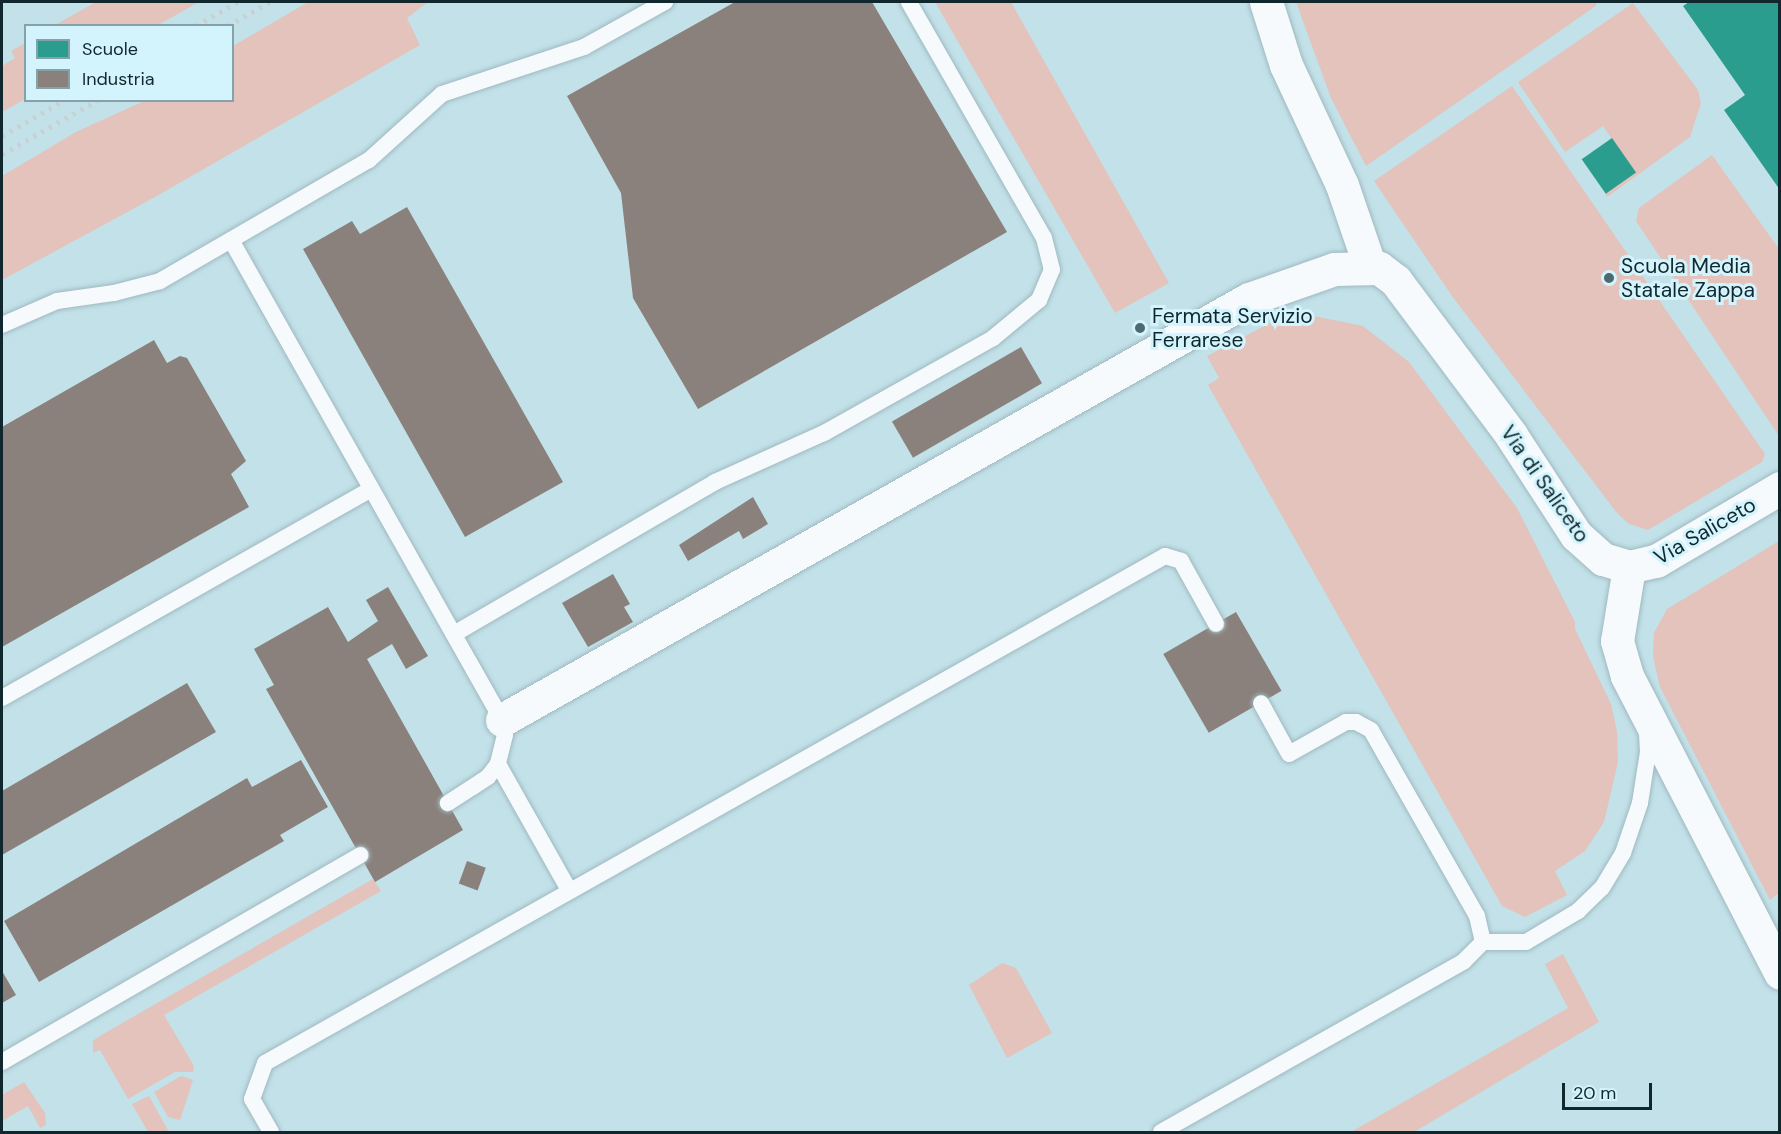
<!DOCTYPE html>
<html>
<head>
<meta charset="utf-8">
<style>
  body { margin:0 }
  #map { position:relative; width:1781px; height:1134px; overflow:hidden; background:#c2e1e9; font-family:"DM Sans",sans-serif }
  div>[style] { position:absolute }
  .green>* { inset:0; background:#e3c3bb }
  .schools>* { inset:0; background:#2a9d8f; transform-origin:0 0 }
  .industry>* { inset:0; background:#8a817c; transform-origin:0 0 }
  .roads { filter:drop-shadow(0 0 2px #a0b9bf) drop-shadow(0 0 2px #a0b9bf) }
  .lane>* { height:16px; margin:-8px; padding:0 8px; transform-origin:8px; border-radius:8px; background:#f6fafc }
  .street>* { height:33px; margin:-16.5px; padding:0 16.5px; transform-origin:16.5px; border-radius:16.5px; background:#f6fafc }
  .rail>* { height:4.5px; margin-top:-2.25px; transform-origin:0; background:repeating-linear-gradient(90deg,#c7d0d3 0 3px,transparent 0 9px) }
  .dots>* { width:16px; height:16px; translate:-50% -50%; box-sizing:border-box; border:3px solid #d3f4fd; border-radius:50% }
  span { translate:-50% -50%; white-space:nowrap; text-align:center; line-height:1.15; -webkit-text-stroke:6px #d3f4fd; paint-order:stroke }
  .poi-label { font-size:21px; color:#10282d }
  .left { translate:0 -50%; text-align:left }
  .street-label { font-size:21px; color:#10282d }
  .frame { position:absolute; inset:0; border:3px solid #10282d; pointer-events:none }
  .legend { position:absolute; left:24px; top:24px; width:210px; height:78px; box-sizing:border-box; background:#d3f4fd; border:2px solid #85a2aa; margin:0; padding:8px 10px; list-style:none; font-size:18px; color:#10282d }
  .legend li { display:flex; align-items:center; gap:12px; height:30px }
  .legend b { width:30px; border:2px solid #85a2aa }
  .scale { position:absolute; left:1562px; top:1083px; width:90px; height:27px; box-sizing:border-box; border:3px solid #10282d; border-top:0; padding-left:8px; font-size:18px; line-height:21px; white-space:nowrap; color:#10282d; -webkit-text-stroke:4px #d3f4fd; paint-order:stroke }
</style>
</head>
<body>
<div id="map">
  <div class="green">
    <div style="clip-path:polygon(96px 2px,199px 2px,158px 25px,55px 25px)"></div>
    <div style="clip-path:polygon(308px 2px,428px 2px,407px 18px,420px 45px,155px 197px,2px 280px,2px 176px,76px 132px,144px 101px,232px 100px,233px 46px)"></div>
    <div style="clip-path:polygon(935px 2px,1011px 2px,1169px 283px,1115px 313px)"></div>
    <div style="clip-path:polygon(1296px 2px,1595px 2px,1597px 5px,1366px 166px,1331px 98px)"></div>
    <div style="clip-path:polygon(1633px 3px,1698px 90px,1701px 103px,1690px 137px,1607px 197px,1605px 193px,1635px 172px,1603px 126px,1565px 152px,1518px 82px)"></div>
    <div style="clip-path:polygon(25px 43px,25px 99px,2px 112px,2px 66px,15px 58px,11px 51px)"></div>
    <div style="clip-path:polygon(1512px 86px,1765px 454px,1762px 462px,1648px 530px,1629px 524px,1617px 513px,1452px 296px,1374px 181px)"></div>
    <div style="clip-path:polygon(1712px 155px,1779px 249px,1779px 436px,1636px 221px,1639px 208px)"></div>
    <div style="clip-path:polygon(1309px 315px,1363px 326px,1409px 362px,1517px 508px,1575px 622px,1575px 629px,1611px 704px,1617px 732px,1618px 762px,1604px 822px,1585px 851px,1555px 871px,1567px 895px,1525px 917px,1502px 906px,1208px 385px,1219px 378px,1207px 356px,1274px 321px)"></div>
    <div style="clip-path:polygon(1779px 541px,1780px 892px,1770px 900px,1660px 687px,1653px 656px,1654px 633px,1667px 609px)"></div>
    <div style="clip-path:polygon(373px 879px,381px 891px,164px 1015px,194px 1066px,193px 1072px,175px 1072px,128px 1099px,100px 1050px,93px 1053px,93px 1041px,98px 1037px)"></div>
    <div style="clip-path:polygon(1563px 954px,1599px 1022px,1414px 1132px,1351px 1132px,1568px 1008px,1545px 964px)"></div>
    <div style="clip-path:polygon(1002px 963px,1016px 968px,1052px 1033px,1007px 1058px,969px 985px)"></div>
    <div style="clip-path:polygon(181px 1076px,193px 1080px,180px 1120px,168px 1117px,154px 1092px)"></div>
    <div style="clip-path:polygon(24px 1082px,45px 1113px,46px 1125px,40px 1128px,28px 1106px,2px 1121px,2px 1095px)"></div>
    <div style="clip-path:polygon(149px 1096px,169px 1132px,148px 1132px,132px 1104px)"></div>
  </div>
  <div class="schools">
    <div style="clip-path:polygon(1689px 2px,1780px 2px,1780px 190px,1724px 110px,1745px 95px,1683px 6px)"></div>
    <div style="left:1612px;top:138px;width:42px;height:37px;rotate:55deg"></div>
  </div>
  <div class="industry">
    <div style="clip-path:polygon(735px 2px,872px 2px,1007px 232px,698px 409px,633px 298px,621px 193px,567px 96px)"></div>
    <div style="clip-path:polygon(407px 207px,563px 482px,465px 537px,303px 249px,352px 221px,360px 234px)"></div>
    <div style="clip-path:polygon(154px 340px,167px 363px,180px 356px,187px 358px,246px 461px,231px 474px,249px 507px,2px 647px,2px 427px)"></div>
    <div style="left:1021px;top:347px;width:42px;height:149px;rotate:60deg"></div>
    <div style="clip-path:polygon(753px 497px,768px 524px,743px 539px,739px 531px,688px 561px,679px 545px)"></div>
    <div style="clip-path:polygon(613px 574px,630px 604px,624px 607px,633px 622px,588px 647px,562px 603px)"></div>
    <div style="clip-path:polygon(388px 587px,428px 656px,406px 669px,392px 644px,367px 659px,463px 830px,375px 882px,266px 689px,274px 685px,254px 649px,328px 607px,348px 642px,378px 621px,366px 600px)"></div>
    <div style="left:1236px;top:612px;width:91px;height:84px;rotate:60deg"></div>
    <div style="clip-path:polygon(187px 683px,216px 732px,2px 855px,2px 791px)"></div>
    <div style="clip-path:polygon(301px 760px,328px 807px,280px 835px,284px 841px,39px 982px,4px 921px,247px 778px,252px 787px)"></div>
    <div style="left:467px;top:861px;width:20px;height:24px;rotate:20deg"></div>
    <div style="clip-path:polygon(2px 971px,16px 995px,2px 1003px)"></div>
  </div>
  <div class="roads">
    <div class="lane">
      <div style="left:231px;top:240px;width:551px;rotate:60.55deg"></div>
      <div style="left:502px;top:720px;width:15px;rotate:79deg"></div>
      <div style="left:505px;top:735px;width:30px;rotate:104deg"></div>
      <div style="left:498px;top:764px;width:16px;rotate:128deg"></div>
      <div style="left:488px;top:777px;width:48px;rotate:147deg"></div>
      <div style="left:2px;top:325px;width:60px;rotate:-23.6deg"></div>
      <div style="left:57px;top:301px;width:58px;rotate:-8deg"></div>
      <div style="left:114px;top:293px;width:48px;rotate:-14.6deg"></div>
      <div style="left:160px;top:281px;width:241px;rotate:-30.1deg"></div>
      <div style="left:369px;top:160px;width:98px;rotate:-42.1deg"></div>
      <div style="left:442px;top:94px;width:150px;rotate:-18.3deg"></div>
      <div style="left:584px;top:47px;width:93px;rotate:-29.1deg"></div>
      <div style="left:454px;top:634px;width:302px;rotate:-30.2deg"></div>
      <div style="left:715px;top:482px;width:120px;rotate:-24.2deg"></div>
      <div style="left:824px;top:433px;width:194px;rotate:-29.3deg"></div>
      <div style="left:993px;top:338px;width:60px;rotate:-39.6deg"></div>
      <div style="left:1039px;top:300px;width:33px;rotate:-67deg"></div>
      <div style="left:1052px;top:270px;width:33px;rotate:-104deg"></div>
      <div style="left:1044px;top:238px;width:272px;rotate:-119.8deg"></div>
      <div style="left:2px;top:698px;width:424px;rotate:-29.5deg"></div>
      <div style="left:498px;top:764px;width:145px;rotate:60.6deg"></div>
      <div style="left:1483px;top:942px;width:43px"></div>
      <div style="left:1526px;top:942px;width:61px;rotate:-30.8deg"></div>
      <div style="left:1578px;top:911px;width:33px;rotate:-44deg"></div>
      <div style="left:1602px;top:888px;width:41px;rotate:-59deg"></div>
      <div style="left:1623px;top:853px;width:53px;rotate:-71.2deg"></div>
      <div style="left:1640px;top:803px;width:52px;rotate:-81.1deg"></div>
      <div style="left:1648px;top:752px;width:22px;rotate:-93deg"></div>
      <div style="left:2px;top:1062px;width:414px;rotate:-30deg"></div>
      <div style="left:271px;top:1132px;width:38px;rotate:-120deg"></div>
      <div style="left:252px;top:1099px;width:38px;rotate:-70deg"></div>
      <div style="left:265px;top:1063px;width:1033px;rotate:-29.39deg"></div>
      <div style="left:1165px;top:556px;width:17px;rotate:17deg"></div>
      <div style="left:1181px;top:561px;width:72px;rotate:60.9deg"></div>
      <div style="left:1161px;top:1132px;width:348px;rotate:-29.4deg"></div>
      <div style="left:1464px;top:961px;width:27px;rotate:-45deg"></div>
      <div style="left:1483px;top:942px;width:27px;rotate:-103deg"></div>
      <div style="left:1477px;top:916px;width:214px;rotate:-119.7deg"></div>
      <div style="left:1371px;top:730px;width:17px;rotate:-152deg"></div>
      <div style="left:1356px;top:722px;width:10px;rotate:180deg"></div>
      <div style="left:1346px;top:722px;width:65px;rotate:150.7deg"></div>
      <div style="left:1289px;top:754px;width:58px;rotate:-118.8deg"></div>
    </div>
    <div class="street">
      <div style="left:1266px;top:2px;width:66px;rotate:72.4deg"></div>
      <div style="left:1286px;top:65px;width:132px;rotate:65deg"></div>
      <div style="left:1342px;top:185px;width:87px;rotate:71.1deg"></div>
      <div style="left:1629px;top:567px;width:75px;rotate:99.2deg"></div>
      <div style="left:1617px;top:641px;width:36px;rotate:74deg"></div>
      <div style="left:1627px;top:676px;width:334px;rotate:62.7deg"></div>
      <div style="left:502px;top:720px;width:857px;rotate:-29.41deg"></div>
      <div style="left:1249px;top:299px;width:90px;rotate:-19.4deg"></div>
      <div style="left:1334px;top:269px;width:45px;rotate:-1.3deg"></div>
      <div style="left:1379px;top:268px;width:21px;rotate:37deg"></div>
      <div style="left:1396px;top:281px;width:192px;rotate:53.2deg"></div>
      <div style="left:1511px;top:435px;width:119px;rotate:57deg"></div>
      <div style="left:1576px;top:535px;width:36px;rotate:42deg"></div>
      <div style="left:1603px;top:559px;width:27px;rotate:17deg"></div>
      <div style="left:1629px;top:567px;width:28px;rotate:-13deg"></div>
      <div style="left:1656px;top:561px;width:144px;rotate:-30.5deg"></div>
    </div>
  </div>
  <div class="rail">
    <div style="left:196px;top:26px;width:48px;rotate:-30.3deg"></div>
    <div style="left:228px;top:26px;width:48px;rotate:-30.3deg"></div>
    <div style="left:2px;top:136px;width:72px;rotate:-30.1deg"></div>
    <div style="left:2px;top:154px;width:110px;rotate:-29.4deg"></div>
  </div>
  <div class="dots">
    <div style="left:1609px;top:278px;background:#4e696f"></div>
    <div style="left:1140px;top:328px;background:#4e696f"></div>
  </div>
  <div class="poi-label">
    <span class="left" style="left:1621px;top:278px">Scuola Media<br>Statale Zappa</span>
    <span class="left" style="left:1152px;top:328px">Fermata Servizio<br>Ferrarese</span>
  </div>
  <div class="street-label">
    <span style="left:1545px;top:484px;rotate:55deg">Via di Saliceto</span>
    <span style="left:1705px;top:531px;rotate:-30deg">Via Saliceto</span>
  </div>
  <div class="frame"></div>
  <ul class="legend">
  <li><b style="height:16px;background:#2a9d8f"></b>Scuole</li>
  <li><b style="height:16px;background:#8a817c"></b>Industria</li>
  </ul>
  <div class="scale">20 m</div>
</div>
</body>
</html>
